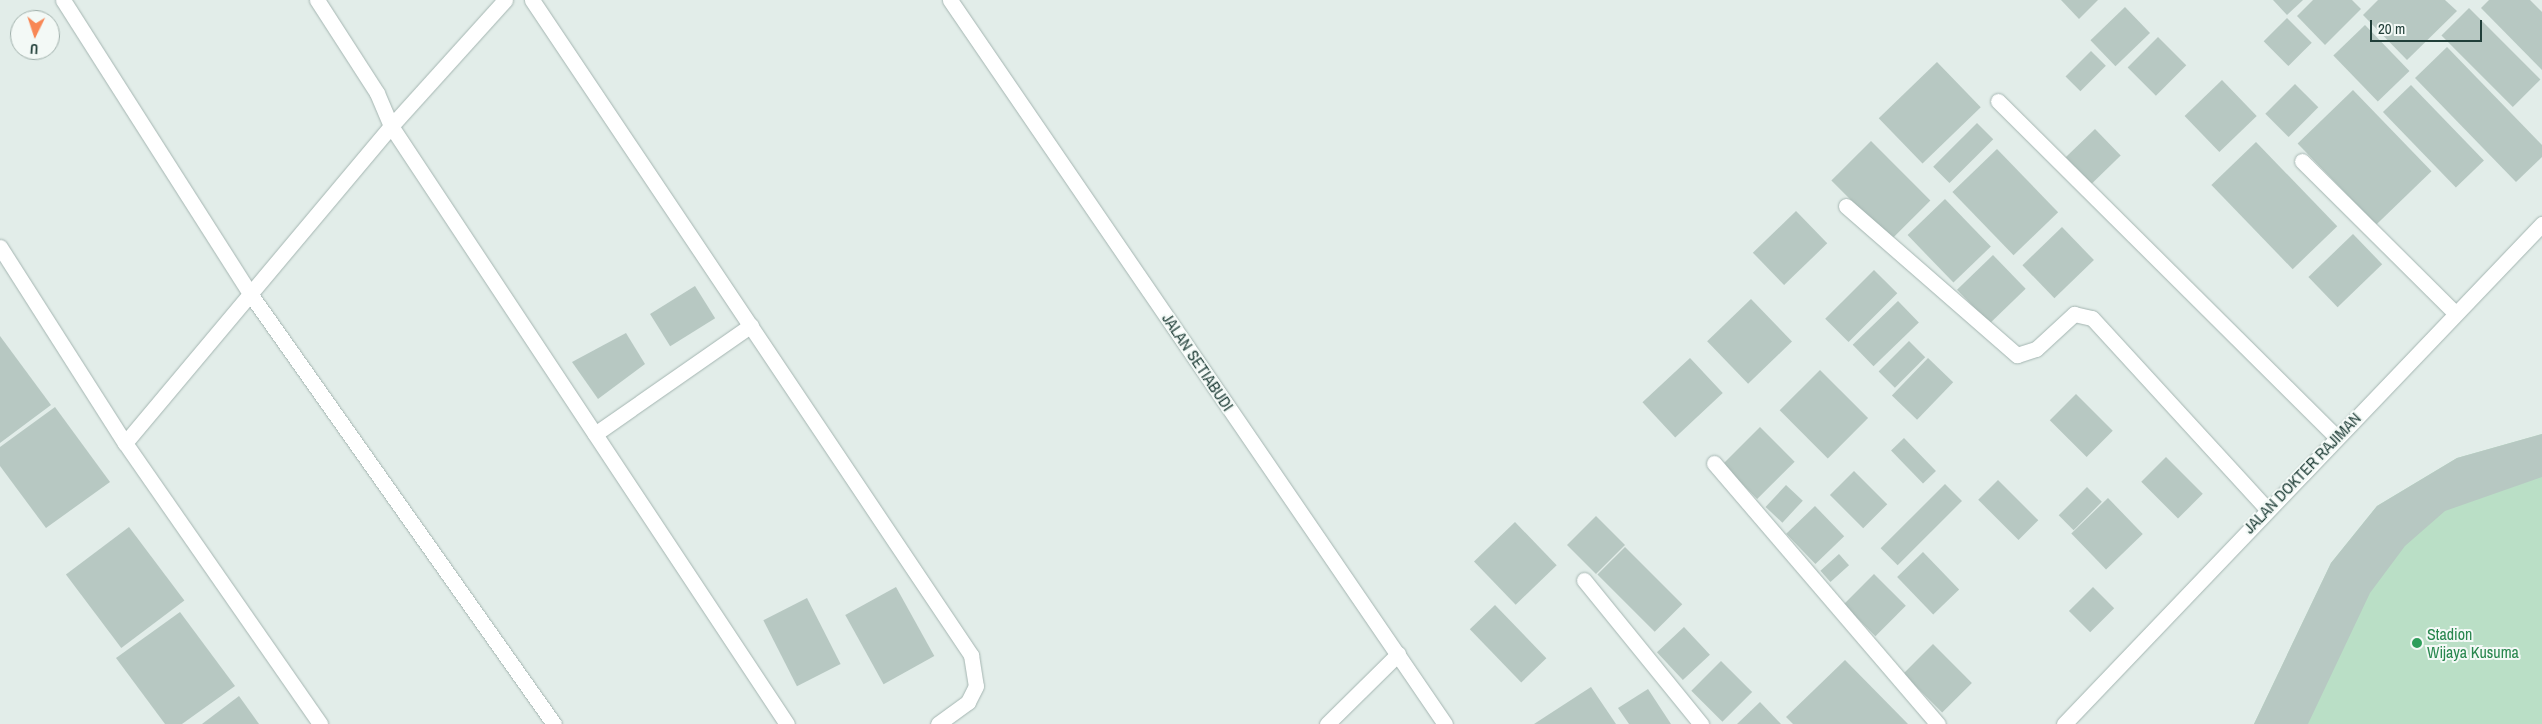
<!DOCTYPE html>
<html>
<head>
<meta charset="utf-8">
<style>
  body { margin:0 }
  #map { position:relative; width:2542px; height:724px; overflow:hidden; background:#e2ede9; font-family:"Archivo Narrow",sans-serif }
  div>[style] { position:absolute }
  .green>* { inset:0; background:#badfc6 }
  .building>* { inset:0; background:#b7c8c2; transform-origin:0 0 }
  .roads { filter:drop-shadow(0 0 1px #a4b5b1) drop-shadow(0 0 1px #a4b5b1) }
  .street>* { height:15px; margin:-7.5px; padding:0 7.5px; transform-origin:7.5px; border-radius:7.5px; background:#fff }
  .secondary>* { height:15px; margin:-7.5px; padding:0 7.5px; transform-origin:7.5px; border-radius:7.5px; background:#fff }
  .dots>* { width:14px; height:14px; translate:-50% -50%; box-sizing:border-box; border:2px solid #f3f9f6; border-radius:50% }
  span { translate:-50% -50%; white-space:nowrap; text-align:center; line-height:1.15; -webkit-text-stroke:4px #f3f9f6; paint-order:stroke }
  .street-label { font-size:16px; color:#213f39 }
  .leisure-label { font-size:16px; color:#27864d }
  .left { translate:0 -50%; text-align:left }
  .north { position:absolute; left:10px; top:10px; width:50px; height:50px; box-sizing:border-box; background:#f3f9f6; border:1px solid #9fafaa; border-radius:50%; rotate:184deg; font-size:14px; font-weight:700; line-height:20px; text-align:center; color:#213f39 }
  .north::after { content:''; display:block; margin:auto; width:18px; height:22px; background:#f88755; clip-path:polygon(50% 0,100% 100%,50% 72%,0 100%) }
  .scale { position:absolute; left:2370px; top:20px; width:112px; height:22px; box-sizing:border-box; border:2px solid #213f39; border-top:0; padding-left:6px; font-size:15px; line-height:18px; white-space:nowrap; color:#213f39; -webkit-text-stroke:4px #f3f9f6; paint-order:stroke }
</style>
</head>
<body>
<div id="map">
  <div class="green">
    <div style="clip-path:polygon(2542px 434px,2542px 724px,2254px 724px,2331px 563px,2377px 506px,2457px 458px)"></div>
  </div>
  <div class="building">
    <div style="clip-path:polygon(2061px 0,2098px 0,2079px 19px)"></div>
    <div style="clip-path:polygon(2273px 0,2303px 0,2287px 15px)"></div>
    <div style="clip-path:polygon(2313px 0,2352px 0,2361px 9px,2325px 45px,2297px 16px)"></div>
    <div style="clip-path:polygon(2378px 0,2445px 0,2457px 11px,2407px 60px,2363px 15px)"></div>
    <div style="clip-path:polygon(2489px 0,2530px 0,2542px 12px,2542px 70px,2481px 8px)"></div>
    <div style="left:2125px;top:7px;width:36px;height:48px;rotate:46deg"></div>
    <div style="left:2469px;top:8px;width:101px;height:39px;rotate:45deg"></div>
    <div style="left:2287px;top:18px;width:35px;height:33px;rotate:45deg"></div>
    <div style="left:2365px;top:25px;width:64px;height:44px;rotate:46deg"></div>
    <div style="left:2158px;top:37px;width:40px;height:43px;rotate:45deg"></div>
    <div style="clip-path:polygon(2447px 47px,2542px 145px,2542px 157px,2516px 182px,2415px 78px)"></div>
    <div style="left:2091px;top:51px;width:21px;height:36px;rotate:45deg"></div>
    <div style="left:1937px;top:62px;width:63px;height:81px;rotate:46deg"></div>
    <div style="left:2222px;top:80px;width:50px;height:52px;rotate:46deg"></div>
    <div style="left:2295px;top:84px;width:33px;height:42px;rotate:45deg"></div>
    <div style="left:2411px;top:85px;width:105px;height:39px;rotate:46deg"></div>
    <div style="left:2353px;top:90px;width:113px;height:77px;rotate:46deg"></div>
    <div style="left:1977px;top:123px;width:23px;height:62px;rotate:45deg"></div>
    <div style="left:2095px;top:129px;width:37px;height:44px;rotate:46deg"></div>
    <div style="left:1871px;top:141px;width:84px;height:56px;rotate:45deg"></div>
    <div style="left:2256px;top:142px;width:117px;height:62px;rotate:46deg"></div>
    <div style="left:1997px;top:149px;width:88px;height:62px;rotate:46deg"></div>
    <div style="left:1945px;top:199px;width:66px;height:52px;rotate:46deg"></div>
    <div style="left:1796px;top:211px;width:45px;height:60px;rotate:46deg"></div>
    <div style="left:2062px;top:227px;width:46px;height:55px;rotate:46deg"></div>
    <div style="left:2353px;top:234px;width:42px;height:62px;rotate:46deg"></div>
    <div style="left:1993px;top:255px;width:47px;height:50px;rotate:46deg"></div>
    <div style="left:1874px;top:270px;width:33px;height:69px;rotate:45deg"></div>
    <div style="left:695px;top:286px;width:38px;height:53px;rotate:58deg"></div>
    <div style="left:1751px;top:299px;width:59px;height:61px;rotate:46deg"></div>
    <div style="left:1898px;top:301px;width:30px;height:63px;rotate:46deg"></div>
    <div style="clip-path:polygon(626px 333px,645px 364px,598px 399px,572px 362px)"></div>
    <div style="clip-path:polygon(0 336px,51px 405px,0 443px)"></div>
    <div style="left:1909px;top:341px;width:23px;height:43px;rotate:45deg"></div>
    <div style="left:1690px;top:358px;width:48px;height:65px;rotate:47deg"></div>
    <div style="left:1928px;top:358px;width:35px;height:52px;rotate:44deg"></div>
    <div style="left:1820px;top:370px;width:68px;height:57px;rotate:45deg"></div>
    <div style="left:2076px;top:394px;width:52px;height:37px;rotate:45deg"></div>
    <div style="clip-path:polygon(55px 407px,110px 482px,46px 528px,0 466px,0 447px)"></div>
    <div style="left:1760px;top:427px;width:49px;height:53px;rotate:45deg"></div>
    <div style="clip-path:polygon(2542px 434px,2542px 477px,2445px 511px,2405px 546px,2370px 593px,2308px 724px,2254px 724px,2331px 563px,2377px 506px,2457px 458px)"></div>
    <div style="left:1904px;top:438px;width:46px;height:18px;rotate:46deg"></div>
    <div style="left:2166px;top:457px;width:52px;height:35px;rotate:45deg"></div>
    <div style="left:1854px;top:471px;width:47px;height:34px;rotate:45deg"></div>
    <div style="left:1998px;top:480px;width:57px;height:28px;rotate:45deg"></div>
    <div style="left:1945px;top:484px;width:24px;height:91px;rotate:45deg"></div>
    <div style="left:1786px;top:485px;width:23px;height:30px;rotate:43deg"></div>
    <div style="left:2087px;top:487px;width:21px;height:40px;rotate:45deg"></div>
    <div style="left:2108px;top:498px;width:50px;height:51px;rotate:46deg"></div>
    <div style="left:1815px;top:506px;width:42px;height:40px;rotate:46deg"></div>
    <div style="left:1596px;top:516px;width:41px;height:41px;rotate:45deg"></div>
    <div style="left:1515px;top:522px;width:60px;height:57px;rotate:46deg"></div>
    <div style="left:129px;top:527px;width:92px;height:79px;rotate:53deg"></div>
    <div style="left:1625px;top:547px;width:81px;height:39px;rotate:45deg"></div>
    <div style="left:1923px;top:552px;width:52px;height:36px;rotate:46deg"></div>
    <div style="left:1839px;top:554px;width:15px;height:25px;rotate:48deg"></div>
    <div style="left:1874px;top:574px;width:45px;height:43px;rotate:45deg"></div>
    <div style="left:896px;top:587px;width:79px;height:58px;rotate:61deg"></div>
    <div style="left:2093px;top:587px;width:30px;height:34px;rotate:45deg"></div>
    <div style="left:807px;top:598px;width:74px;height:49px;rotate:63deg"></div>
    <div style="left:1495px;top:605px;width:74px;height:35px;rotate:46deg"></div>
    <div style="clip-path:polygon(180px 612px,235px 686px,182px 724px,165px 724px,116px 658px)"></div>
    <div style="left:1684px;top:627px;width:38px;height:37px;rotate:47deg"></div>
    <div style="left:1933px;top:644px;width:55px;height:42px;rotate:45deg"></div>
    <div style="clip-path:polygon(1845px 660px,1908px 724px,1793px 724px,1786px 717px)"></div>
    <div style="left:1721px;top:661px;width:44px;height:42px;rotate:45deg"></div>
    <div style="clip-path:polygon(1591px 687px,1616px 724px,1534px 724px)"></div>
    <div style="clip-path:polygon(1648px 689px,1671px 724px,1629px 724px,1618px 708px)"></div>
    <div style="clip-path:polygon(239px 696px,259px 724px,202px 724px)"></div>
    <div style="clip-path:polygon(1760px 702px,1781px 724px,1737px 724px)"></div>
  </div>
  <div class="roads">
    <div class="street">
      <div style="left:63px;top:0;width:350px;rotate:57.5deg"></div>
      <div style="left:251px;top:295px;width:525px;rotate:54.77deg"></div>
      <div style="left:505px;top:0;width:170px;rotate:132.1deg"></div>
      <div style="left:391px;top:126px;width:717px;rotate:56.49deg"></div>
      <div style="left:532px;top:0;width:789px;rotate:56.17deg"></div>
      <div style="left:971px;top:655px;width:31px;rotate:81deg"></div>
      <div style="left:976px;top:686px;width:18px;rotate:117deg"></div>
      <div style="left:968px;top:702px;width:37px;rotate:144deg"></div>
      <div style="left:950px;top:0;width:877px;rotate:55.64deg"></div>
      <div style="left:1998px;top:101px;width:477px;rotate:44.8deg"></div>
      <div style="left:2302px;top:161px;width:216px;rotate:44.8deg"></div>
      <div style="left:1846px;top:206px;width:227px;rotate:41.1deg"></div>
      <div style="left:2017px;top:355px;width:20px;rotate:-18deg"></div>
      <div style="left:2036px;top:349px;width:52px;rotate:-42.6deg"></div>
      <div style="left:2074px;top:314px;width:18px;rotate:13deg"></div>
      <div style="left:2092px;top:318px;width:259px;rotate:47.5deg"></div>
      <div style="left:0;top:247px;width:232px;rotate:57.5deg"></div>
      <div style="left:125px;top:443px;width:342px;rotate:55.2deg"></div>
      <div style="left:595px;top:434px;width:190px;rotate:-34.9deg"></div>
      <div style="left:125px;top:443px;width:414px;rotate:-50deg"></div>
      <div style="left:391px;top:126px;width:36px;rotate:-113deg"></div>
      <div style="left:377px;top:93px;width:111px;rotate:-122.8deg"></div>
      <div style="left:1714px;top:463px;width:344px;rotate:49.4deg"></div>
      <div style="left:1584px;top:580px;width:186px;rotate:50.9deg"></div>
      <div style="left:1327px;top:724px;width:100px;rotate:-44.6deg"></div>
    </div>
    <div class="secondary">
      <div style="left:2064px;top:724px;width:692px;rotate:-46.29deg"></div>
    </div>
  </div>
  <div class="dots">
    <div style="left:2417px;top:643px;background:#2e9e5b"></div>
  </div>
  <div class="street-label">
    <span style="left:1198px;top:362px;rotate:56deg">JALAN SETIABUDI</span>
    <span style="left:2302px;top:473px;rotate:-46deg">JALAN DOKTER RAJIMAN</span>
  </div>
  <div class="leisure-label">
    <span class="left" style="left:2427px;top:643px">Stadion<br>Wijaya Kusuma</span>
  </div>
  <div class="north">U</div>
  <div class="scale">20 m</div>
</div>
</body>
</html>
